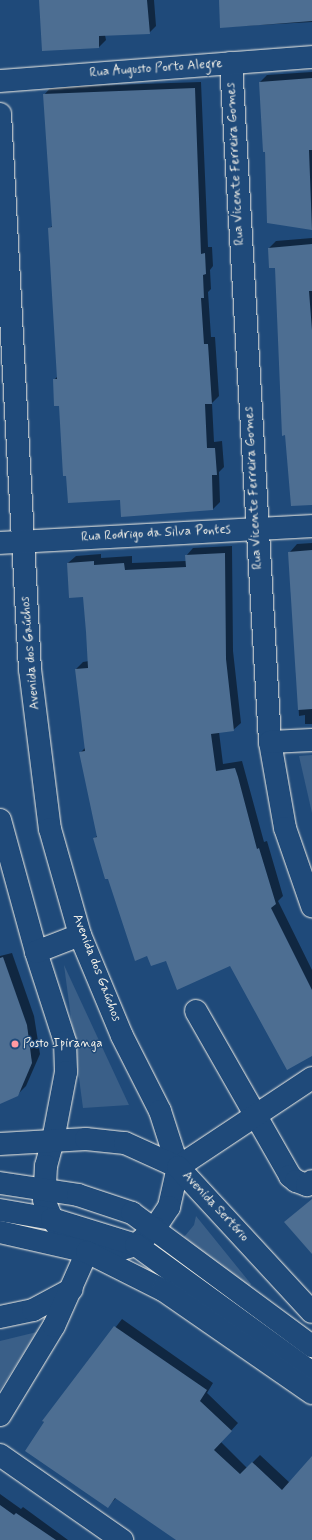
<!DOCTYPE html>
<html>
<head>
<meta charset="utf-8">
<style>
  body { margin:0 }
  #map { position:relative; width:312px; height:1540px; overflow:hidden; background:#1f4a7a; font-family:Mynerve,sans-serif }
  div>[style] { position:absolute }
  .green>* { inset:0; background:#3a5f88 }
  .shadow>* { inset:0; background:#0007 }
  .building>* { inset:0; background:#4d6e92 }
  .roads { filter:drop-shadow(0 0 1px #f4f1e8) drop-shadow(0 0 1px #f4f1e8) }
  .minor>* { height:22px; margin:-11px; padding:0 11px; transform-origin:11px; border-radius:11px; background:#1f4a7a }
  .major>* { height:22px; margin:-11px; padding:0 11px; transform-origin:11px; border-radius:11px; background:#1f4a7a }
  .dots>* { width:11px; height:11px; translate:-50% -50%; box-sizing:border-box; border:2px solid #1f4a7a; border-radius:50% }
  span { translate:-50% -50%; white-space:nowrap; text-align:center; line-height:1.15; -webkit-text-stroke:3px #1f4a7a; paint-order:stroke }
  .street-label { font-size:13px; color:#f4f1e8 }
  .poi-label { font-size:13px; color:#f4f1e8 }
  .left { translate:0 -50%; text-align:left }
</style>
</head>
<body>
<div id="map">
  <div class="green">
    <div style="clip-path:polygon(312px 755px,312px 813px,299px 756px)"></div>
    <div style="clip-path:polygon(64px 965px,129px 1105px,83px 1108px)"></div>
    <div style="clip-path:polygon(196px 1216px,251px 1284px,247px 1290px,184px 1237px,194px 1225px)"></div>
    <div style="clip-path:polygon(37px 1332px,0 1390px,0 1341px)"></div>
  </div>
  <div class="shadow">
    <div style="clip-path:polygon(40px 0,154px 0,156px 26px,149px 33px,105px 35px,106px 40px,99px 47px)"></div>
    <div style="clip-path:polygon(220px 0,312px 0,312px 22px,221px 27px)"></div>
    <div style="clip-path:polygon(312px 72px,312px 229px,268px 222px,268px 186px,260px 82px,267px 75px)"></div>
    <div style="clip-path:polygon(201px 82px,208px 247px,212px 247px,213px 266px,210px 270px,211px 289px,208px 292px,211px 337px,215px 337px,219px 396px,212px 403px,214px 442px,222px 441px,224px 467px,219px 472px,220px 502px,213px 509px,121px 499px,60px 405px,54px 380px,58px 376px,50px 228px,53px 225px,44px 95px,51px 87px)"></div>
    <div style="clip-path:polygon(312px 238px,312px 504px,276px 267px,269px 248px,276px 241px)"></div>
    <div style="clip-path:polygon(312px 543px,312px 724px,305px 724px,305px 715px,299px 716px,290px 552px,297px 544px)"></div>
    <div style="clip-path:polygon(232px 546px,233px 651px,241px 723px,233px 730px,219px 732px,223px 764px,242px 761px,264px 842px,267px 841px,283px 896px,278px 901px,312px 970px,312px 1055px,230px 965px,166px 959px,95px 838px,98px 835px,80px 753px,86px 747px,76px 669px,83px 662px,89px 661px,84px 596px,68px 563px,76px 556px,101px 554px,101px 558px,132px 556px,132px 563px,186px 561px,186px 556px,193px 548px)"></div>
    <div style="clip-path:polygon(12px 953px,34px 1016px,40px 1054px,26px 1086px,17px 1095px,0 1103px,0 956px)"></div>
    <div style="clip-path:polygon(122px 1319px,213px 1383px,207px 1393px,238px 1423px,221px 1442px,247px 1468px,260px 1455px,290px 1483px,312px 1457px,312px 1540px,180px 1540px,117px 1497px,108px 1506px,43px 1421px)"></div>
    <div style="clip-path:polygon(0 1494px,21px 1509px,23px 1507px,68px 1540px,0 1540px)"></div>
  </div>
  <div class="building">
    <div style="clip-path:polygon(39px 0,147px 0,150px 34px,99px 36px,99px 48px,42px 51px)"></div>
    <div style="clip-path:polygon(219px 0,312px 0,312px 21px,220px 28px)"></div>
    <div style="clip-path:polygon(312px 78px,312px 150px,309px 150px,312px 230px,267px 223px,265px 152px,263px 152px,259px 82px)"></div>
    <div style="clip-path:polygon(195px 88px,201px 254px,205px 253px,206px 274px,203px 275px,204px 298px,201px 298px,204px 344px,208px 344px,212px 404px,205px 404px,207px 448px,215px 448px,217px 475px,212px 475px,213px 510px,121px 517px,120px 500px,68px 503px,66px 476px,63px 476px,59px 406px,54px 406px,53px 379px,57px 379px,48px 228px,52px 227px,43px 94px)"></div>
    <div style="clip-path:polygon(312px 244px,312px 291px,309px 291px,312px 330px,312px 505px,291px 506px,285px 435px,282px 436px,275px 268px,269px 268px,268px 248px)"></div>
    <div style="clip-path:polygon(312px 550px,312px 709px,298px 710px,288px 552px)"></div>
    <div style="clip-path:polygon(225px 553px,226px 659px,234px 731px,211px 734px,216px 771px,235px 768px,238px 777px,257px 849px,259px 848px,276px 904px,271px 908px,312px 990px,312px 1056px,287px 1070px,230px 966px,177px 990px,166px 961px,151px 966px,147px 956px,135px 961px,108px 879px,105px 879px,93px 838px,97px 837px,79px 752px,85px 751px,75px 669px,88px 668px,86px 632px,83px 597px,69px 598px,67px 563px,94px 561px,94px 565px,124px 563px,125px 570px,186px 567px,185px 555px)"></div>
    <div style="clip-path:polygon(3px 957px,27px 1025px,32px 1063px,18px 1096px,0 1104px,0 958px)"></div>
    <div style="clip-path:polygon(312px 1199px,312px 1254px,284px 1222px)"></div>
    <div style="clip-path:polygon(114px 1326px,207px 1390px,200px 1401px,232px 1431px,214px 1450px,240px 1474px,252px 1462px,282px 1490px,312px 1456px,312px 1540px,176px 1540px,115px 1498px,108px 1508px,25px 1451px,44px 1422px,42px 1421px)"></div>
    <div style="clip-path:polygon(0 1505px,14px 1515px,16px 1513px,56px 1540px,0 1540px)"></div>
  </div>
  <div class="roads">
    <div class="minor">
      <div style="left:231px;top:63px;width:680px;rotate:86.71deg"></div>
      <div style="left:270px;top:742px;width:87px;rotate:80.1deg"></div>
      <div style="left:285px;top:828px;width:83px;rotate:70.9deg"></div>
      <div style="left:0;top:81px;width:313px;rotate:-4.4deg"></div>
      <div style="left:0;top:114px;width:556px;rotate:86.91deg"></div>
      <div style="left:30px;top:669px;width:161px;rotate:82.9deg"></div>
      <div style="left:50px;top:829px;width:110px;rotate:74.2deg"></div>
      <div style="left:80px;top:935px;width:109px;rotate:67.4deg"></div>
      <div style="left:122px;top:1036px;width:84px;rotate:63.1deg"></div>
      <div style="left:160px;top:1111px;width:59px;rotate:72.2deg"></div>
      <div style="left:178px;top:1167px;width:41px;rotate:102.7deg"></div>
      <div style="left:169px;top:1207px;width:25px;rotate:124deg"></div>
      <div style="left:155px;top:1228px;width:25px;rotate:138deg"></div>
      <div style="left:136px;top:1245px;width:25px;rotate:164deg"></div>
      <div style="left:112px;top:1252px;width:25px;rotate:180deg"></div>
      <div style="left:0;top:543px;width:312px;rotate:-3.1deg"></div>
      <div style="left:270px;top:742px;width:42px;rotate:-2.7deg"></div>
      <div style="left:0;top:820px;width:137px;rotate:74.7deg"></div>
      <div style="left:36px;top:952px;width:95px;rotate:72.1deg"></div>
      <div style="left:65px;top:1042px;width:30px;rotate:88deg"></div>
      <div style="left:66px;top:1072px;width:69px;rotate:100.8deg"></div>
      <div style="left:53px;top:1140px;width:27px;rotate:105deg"></div>
      <div style="left:46px;top:1166px;width:34px;rotate:93deg"></div>
      <div style="left:44px;top:1200px;width:21px;rotate:67deg"></div>
      <div style="left:52px;top:1219px;width:21px;rotate:53deg"></div>
      <div style="left:65px;top:1236px;width:27px;rotate:36deg"></div>
      <div style="left:36px;top:952px;width:47px;rotate:-21.1deg"></div>
      <div style="left:196px;top:1011px;width:190px;rotate:60.3deg"></div>
      <div style="left:290px;top:1176px;width:8px;rotate:40deg"></div>
      <div style="left:296px;top:1181px;width:12px;rotate:20deg"></div>
      <div style="left:307px;top:1185px;width:6px;rotate:-39deg"></div>
      <div style="left:178px;top:1167px;width:161px;rotate:-33.6deg"></div>
      <div style="left:0;top:1183px;width:79px;rotate:8.7deg"></div>
      <div style="left:78px;top:1195px;width:57px;rotate:18.4deg"></div>
      <div style="left:132px;top:1213px;width:224px;rotate:36.5deg"></div>
      <div style="left:0;top:1210px;width:53px;rotate:9.8deg"></div>
      <div style="left:52px;top:1219px;width:88px;rotate:17.2deg"></div>
      <div style="left:136px;top:1245px;width:218px;rotate:36deg"></div>
      <div style="left:0;top:1317px;width:34px;rotate:-12deg"></div>
      <div style="left:33px;top:1310px;width:44px;rotate:-28.3deg"></div>
      <div style="left:0;top:1415px;width:104px;rotate:-58.8deg"></div>
      <div style="left:54px;top:1326px;width:81px;rotate:-66deg"></div>
      <div style="left:0;top:1455px;width:149px;rotate:34.9deg"></div>
    </div>
    <div class="major">
      <div style="left:0;top:1144px;width:86px;rotate:-3.3deg"></div>
      <div style="left:86px;top:1139px;width:39px;rotate:6deg"></div>
      <div style="left:125px;top:1143px;width:58px;rotate:24.4deg"></div>
      <div style="left:178px;top:1167px;width:197px;rotate:47.3deg"></div>
      <div style="left:0;top:1232px;width:89px;rotate:12.9deg"></div>
      <div style="left:87px;top:1252px;width:85px;rotate:26.6deg"></div>
      <div style="left:163px;top:1290px;width:181px;rotate:34.7deg"></div>
    </div>
  </div>
  <div class="dots">
    <div style="left:15px;top:1044px;background:#ff9aa2"></div>
  </div>
  <div class="street-label">
    <span style="left:156px;top:69px;rotate:-4deg">Rua Augusto Porto Alegre</span>
    <span style="left:236px;top:164px;rotate:-93deg">Rua Vicente Ferreira Gomes</span>
    <span style="left:254px;top:488px;rotate:-93deg">Rua Vicente Ferreira Gomes</span>
    <span style="left:156px;top:534px;rotate:-3deg">Rua Rodrigo da Silva Pontes</span>
    <span style="left:31px;top:653px;rotate:-95deg">Avenida dos Gaúchos</span>
    <span style="left:96px;top:968px;rotate:69deg">Avenida dos Gaúchos</span>
    <span style="left:215px;top:1207px;rotate:47deg">Avenida Sertório</span>
  </div>
  <div class="poi-label">
    <span class="left" style="left:23px;top:1044px">Posto Ipiranga</span>
  </div>
</div>
</body>
</html>
